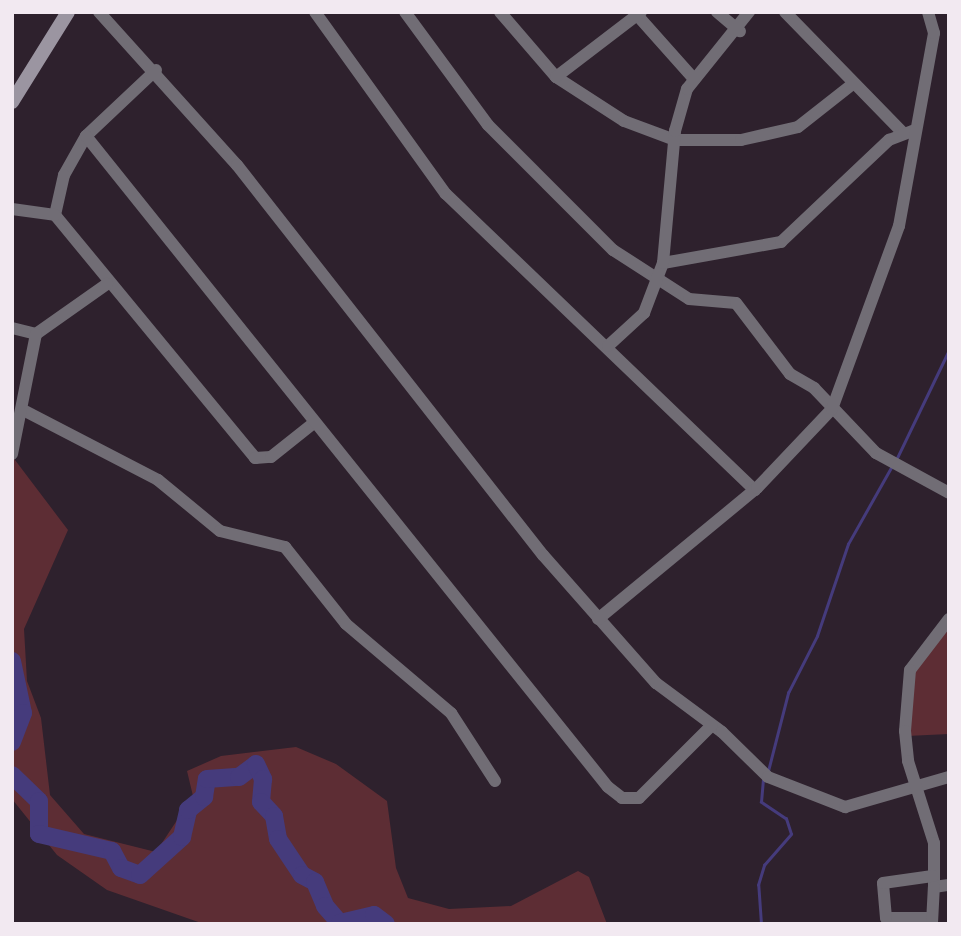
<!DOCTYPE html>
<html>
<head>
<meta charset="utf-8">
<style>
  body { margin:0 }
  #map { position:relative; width:961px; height:936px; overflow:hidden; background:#2e212d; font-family:"Open Sans",sans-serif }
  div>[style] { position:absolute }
  .green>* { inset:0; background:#5d2d34 }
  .stream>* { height:2.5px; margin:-1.25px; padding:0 1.25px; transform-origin:1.25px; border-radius:1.25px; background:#453b7c }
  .river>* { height:18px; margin:-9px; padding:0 9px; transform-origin:9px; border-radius:9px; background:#453b7c }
  .street>* { height:12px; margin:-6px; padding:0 6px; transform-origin:6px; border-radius:6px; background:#716d75 }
  .secondary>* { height:14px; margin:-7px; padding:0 7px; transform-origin:7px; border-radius:7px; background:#9b95a1 }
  span { translate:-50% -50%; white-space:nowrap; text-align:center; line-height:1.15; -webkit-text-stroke:6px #130d12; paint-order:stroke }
  .frame { position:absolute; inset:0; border:14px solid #f2e9f1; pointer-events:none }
</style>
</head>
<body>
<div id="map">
  <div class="green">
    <div style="clip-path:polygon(12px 456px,68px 530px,24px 629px,27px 681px,41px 718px,50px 795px,84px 834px,156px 852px,193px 796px,187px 771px,221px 756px,296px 747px,336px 764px,387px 801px,396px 868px,408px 898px,449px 909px,511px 906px,578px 871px,589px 877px,607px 924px,204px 924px,107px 890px,57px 855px,12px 799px)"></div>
    <div style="clip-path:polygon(949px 622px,949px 734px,907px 736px,912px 672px)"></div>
  </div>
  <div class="stream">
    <div style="left:896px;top:460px;width:122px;rotate:-64.3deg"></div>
    <div style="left:768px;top:771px;width:81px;rotate:-75.6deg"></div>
    <div style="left:788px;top:693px;width:64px;rotate:-63deg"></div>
    <div style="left:817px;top:636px;width:97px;rotate:-71.4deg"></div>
    <div style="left:848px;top:544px;width:90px;rotate:-60.6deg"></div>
    <div style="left:761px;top:924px;width:39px;rotate:-94deg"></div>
    <div style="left:758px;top:885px;width:21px;rotate:-73deg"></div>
    <div style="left:764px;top:865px;width:41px;rotate:-48.9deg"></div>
    <div style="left:791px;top:834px;width:16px;rotate:-108deg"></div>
    <div style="left:786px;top:819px;width:30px;rotate:-146deg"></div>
    <div style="left:761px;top:802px;width:22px;rotate:-85deg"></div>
  </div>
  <div class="river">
    <div style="left:12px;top:661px;width:53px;rotate:78.1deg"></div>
    <div style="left:23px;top:713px;width:31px;rotate:111deg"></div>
    <div style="left:12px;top:775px;width:37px;rotate:44deg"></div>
    <div style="left:39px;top:801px;width:33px;rotate:90deg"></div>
    <div style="left:39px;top:834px;width:75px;rotate:13.1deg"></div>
    <div style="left:112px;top:851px;width:19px;rotate:62deg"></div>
    <div style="left:121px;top:868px;width:20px;rotate:20deg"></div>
    <div style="left:140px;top:875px;width:57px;rotate:-42.1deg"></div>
    <div style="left:182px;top:837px;width:28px;rotate:-77deg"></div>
    <div style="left:188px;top:810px;width:21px;rotate:-39deg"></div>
    <div style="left:204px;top:797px;width:18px;rotate:-81deg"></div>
    <div style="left:207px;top:779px;width:32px;rotate:-4deg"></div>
    <div style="left:239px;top:777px;width:21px;rotate:-37deg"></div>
    <div style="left:256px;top:764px;width:17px;rotate:65deg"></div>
    <div style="left:263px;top:779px;width:23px;rotate:95deg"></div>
    <div style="left:261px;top:802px;width:19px;rotate:47deg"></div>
    <div style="left:274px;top:816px;width:23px;rotate:80deg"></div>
    <div style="left:278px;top:839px;width:43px;rotate:56.3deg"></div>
    <div style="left:302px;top:875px;width:15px;rotate:28deg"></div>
    <div style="left:315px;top:882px;width:26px;rotate:67deg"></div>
    <div style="left:325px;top:906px;width:23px;rotate:49deg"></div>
    <div style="left:340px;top:923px;width:35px;rotate:-13deg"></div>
    <div style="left:374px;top:915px;width:15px;rotate:37deg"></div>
  </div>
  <div class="street">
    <div style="left:99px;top:12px;width:206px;rotate:48deg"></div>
    <div style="left:237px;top:165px;width:496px;rotate:51.9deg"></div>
    <div style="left:543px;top:555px;width:171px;rotate:48.6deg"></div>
    <div style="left:656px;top:683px;width:82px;rotate:36.6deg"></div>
    <div style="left:722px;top:732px;width:64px;rotate:44.4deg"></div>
    <div style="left:768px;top:777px;width:83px;rotate:21.3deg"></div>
    <div style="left:845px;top:807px;width:108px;rotate:-16.1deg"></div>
    <div style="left:315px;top:12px;width:224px;rotate:54.3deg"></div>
    <div style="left:446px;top:194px;width:428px;rotate:43.8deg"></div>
    <div style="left:405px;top:12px;width:140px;rotate:53.7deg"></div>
    <div style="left:488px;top:125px;width:177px;rotate:45deg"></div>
    <div style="left:613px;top:250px;width:90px;rotate:32.8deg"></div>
    <div style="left:689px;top:299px;width:47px;rotate:4.9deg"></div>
    <div style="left:736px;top:303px;width:89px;rotate:52.7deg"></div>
    <div style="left:790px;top:374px;width:28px;rotate:30deg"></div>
    <div style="left:814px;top:388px;width:90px;rotate:46.4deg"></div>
    <div style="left:876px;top:453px;width:83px;rotate:28.7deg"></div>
    <div style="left:500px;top:12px;width:86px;rotate:49.3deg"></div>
    <div style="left:556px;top:77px;width:81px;rotate:32.9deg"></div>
    <div style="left:624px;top:121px;width:54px;rotate:20.4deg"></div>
    <div style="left:675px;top:140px;width:66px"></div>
    <div style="left:741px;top:140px;width:58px;rotate:-12.8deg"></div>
    <div style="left:798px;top:127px;width:71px;rotate:-38.2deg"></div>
    <div style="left:717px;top:12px;width:30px;rotate:40deg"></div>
    <div style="left:785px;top:12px;width:168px;rotate:45.7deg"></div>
    <div style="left:637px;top:15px;width:86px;rotate:48.3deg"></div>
    <div style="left:156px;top:70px;width:96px;rotate:136.7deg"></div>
    <div style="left:86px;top:136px;width:45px;rotate:119.4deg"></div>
    <div style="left:64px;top:175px;width:41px;rotate:102.7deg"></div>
    <div style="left:55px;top:215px;width:315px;rotate:50.5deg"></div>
    <div style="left:255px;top:458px;width:16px;rotate:-4deg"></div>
    <div style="left:271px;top:457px;width:56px;rotate:-38.5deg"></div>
    <div style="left:556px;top:77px;width:107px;rotate:-37.4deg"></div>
    <div style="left:86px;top:136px;width:834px;rotate:51.28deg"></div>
    <div style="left:608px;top:787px;width:18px;rotate:38deg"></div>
    <div style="left:622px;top:798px;width:17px"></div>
    <div style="left:639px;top:798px;width:103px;rotate:-45deg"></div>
    <div style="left:12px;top:209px;width:43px;rotate:7.9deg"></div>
    <div style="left:663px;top:263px;width:120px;rotate:-10.1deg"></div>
    <div style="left:781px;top:242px;width:149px;rotate:-43.4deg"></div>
    <div style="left:889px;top:140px;width:26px;rotate:-21deg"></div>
    <div style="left:12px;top:328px;width:25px;rotate:14deg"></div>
    <div style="left:36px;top:334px;width:87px;rotate:-35.2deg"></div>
    <div style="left:608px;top:346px;width:49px;rotate:-42.5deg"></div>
    <div style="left:644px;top:313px;width:53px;rotate:-69.2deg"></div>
    <div style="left:663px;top:263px;width:133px;rotate:-84.8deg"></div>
    <div style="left:675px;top:131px;width:44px;rotate:-74.1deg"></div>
    <div style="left:687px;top:89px;width:99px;rotate:-51.2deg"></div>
    <div style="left:25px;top:411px;width:150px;rotate:27.4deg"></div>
    <div style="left:158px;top:480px;width:80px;rotate:39.4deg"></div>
    <div style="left:220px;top:531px;width:67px;rotate:13.8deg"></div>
    <div style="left:285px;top:547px;width:98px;rotate:51.6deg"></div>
    <div style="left:346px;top:624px;width:138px;rotate:40.3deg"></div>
    <div style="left:451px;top:713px;width:81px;rotate:57.1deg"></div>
    <div style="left:12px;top:454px;width:122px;rotate:-78.7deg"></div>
    <div style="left:598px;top:619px;width:206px;rotate:-39.5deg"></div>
    <div style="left:757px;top:488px;width:109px;rotate:-46.5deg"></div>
    <div style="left:832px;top:409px;width:195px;rotate:-69.9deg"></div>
    <div style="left:899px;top:226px;width:196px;rotate:-79.7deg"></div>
    <div style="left:934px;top:33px;width:22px;rotate:-106deg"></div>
    <div style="left:949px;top:619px;width:64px;rotate:127.4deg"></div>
    <div style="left:910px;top:670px;width:61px;rotate:94.7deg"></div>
    <div style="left:905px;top:731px;width:30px;rotate:84deg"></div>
    <div style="left:908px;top:761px;width:86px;rotate:72.4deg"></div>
    <div style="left:934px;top:843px;width:44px;rotate:90deg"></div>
    <div style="left:934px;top:887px;width:15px;rotate:-8deg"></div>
    <div style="left:931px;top:918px;width:45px;rotate:180deg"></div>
    <div style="left:886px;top:918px;width:35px;rotate:-95deg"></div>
    <div style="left:883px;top:883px;width:50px;rotate:-8deg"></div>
    <div style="left:932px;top:923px;width:36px;rotate:-87deg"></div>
  </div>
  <div class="secondary">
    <div style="left:12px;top:102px;width:106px;rotate:-58.1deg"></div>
  </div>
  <div class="frame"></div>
</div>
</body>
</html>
